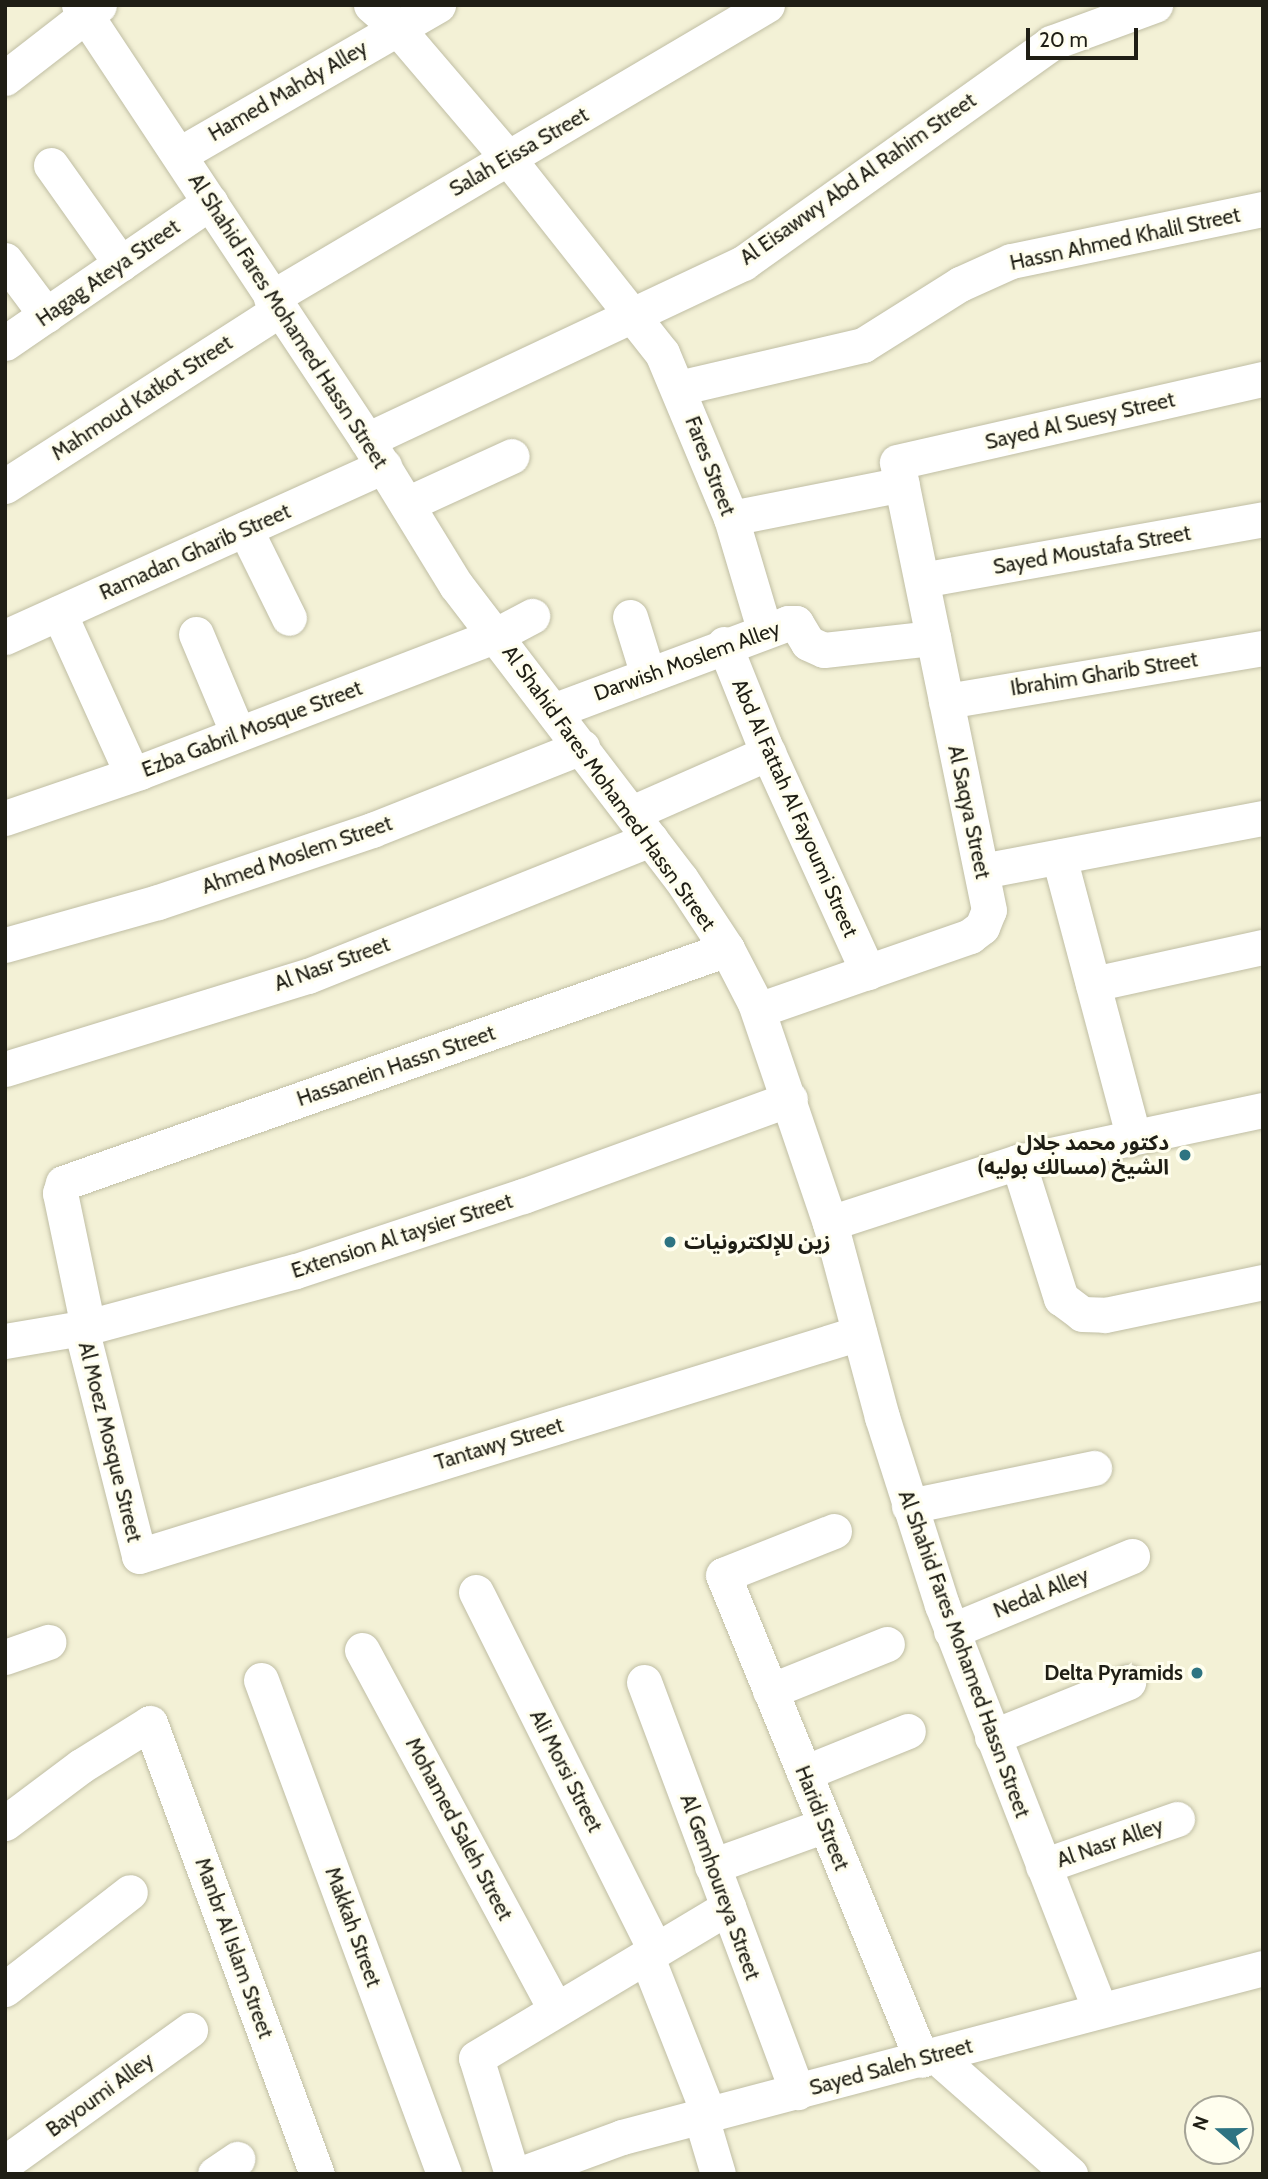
<!DOCTYPE html>
<html>
<head>
<meta charset="utf-8">
<style>
  body { margin:0 }
  #map { position:relative; width:1268px; height:2179px; overflow:hidden; background:#f3f1d6; font-family:Cabin,"Noto Sans Arabic",sans-serif }
  div>[style] { position:absolute }
  .roads { filter:drop-shadow(0 0 2px #c0bea4) drop-shadow(0 0 2px #c0bea4) }
  .street>* { height:35px; margin:-17.5px; padding:0 17.5px; transform-origin:17.5px; border-radius:17.5px; background:#fff }
  .dots>* { width:19px; height:19px; translate:-50% -50%; box-sizing:border-box; border:4px solid #fffeee; border-radius:50% }
  span { translate:-50% -50%; white-space:nowrap; text-align:center; line-height:1.15; -webkit-text-stroke:6px #fffeee; paint-order:stroke }
  .street-label { font-size:21px; color:#1f1e15 }
  .poi-label { font-size:21px; color:#1f1e15; font-weight:700 }
  .right { translate:-100% -50%; text-align:right }
  .left { translate:0 -50%; text-align:left }
  .frame { position:absolute; inset:0; border:7px solid #1f1e15; pointer-events:none }
  .north { position:absolute; left:1184px; top:2095px; width:70px; height:70px; box-sizing:border-box; background:#fffeee; border:2px solid #a5a497; border-radius:50%; rotate:290deg; font-size:19px; font-weight:700; line-height:28px; text-align:center; color:#1f1e15 }
  .north::after { content:''; display:block; margin:auto; width:24px; height:32px; background:#2e7482; clip-path:polygon(50% 0,100% 100%,50% 72%,0 100%) }
  .scale { position:absolute; left:1026px; top:28px; width:112px; height:32px; box-sizing:border-box; border:4px solid #1f1e15; border-top:0; padding-left:9px; font-size:21px; line-height:24px; white-space:nowrap; color:#1f1e15; -webkit-text-stroke:5px #fffeee; paint-order:stroke }
</style>
</head>
<body>
<div id="map">
  <div class="roads">
    <div class="street">
      <div style="left:79px;top:5px;width:522px;rotate:56.49deg"></div>
      <div style="left:367px;top:440px;width:170px;rotate:58.5deg"></div>
      <div style="left:456px;top:585px;width:370px;rotate:52.6deg"></div>
      <div style="left:681px;top:879px;width:84px;rotate:56.7deg"></div>
      <div style="left:727px;top:949px;width:61px;rotate:62.6deg"></div>
      <div style="left:755px;top:1003px;width:232px;rotate:71.2deg"></div>
      <div style="left:830px;top:1223px;width:201px;rotate:75deg"></div>
      <div style="left:882px;top:1417px;width:197px;rotate:72.3deg"></div>
      <div style="left:942px;top:1605px;width:433px;rotate:68.7deg"></div>
      <div style="left:371px;top:5px;width:35px;rotate:41deg"></div>
      <div style="left:397px;top:28px;width:170px;rotate:49.5deg"></div>
      <div style="left:507px;top:157px;width:250px;rotate:51.7deg"></div>
      <div style="left:662px;top:353px;width:179px;rotate:67.3deg"></div>
      <div style="left:731px;top:518px;width:116px;rotate:73.4deg"></div>
      <div style="left:5px;top:78px;width:119px;rotate:-37.8deg"></div>
      <div style="left:180px;top:154px;width:298px;rotate:-30deg"></div>
      <div style="left:51px;top:165px;width:121px;rotate:54.7deg"></div>
      <div style="left:5px;top:260px;width:69px;rotate:53.3deg"></div>
      <div style="left:271px;top:298px;width:576px;rotate:-30.57deg"></div>
      <div style="left:5px;top:343px;width:249px;rotate:-34.5deg"></div>
      <div style="left:678px;top:388px;width:190px;rotate:-13.1deg"></div>
      <div style="left:863px;top:345px;width:115px;rotate:-32.2deg"></div>
      <div style="left:960px;top:284px;width:56px;rotate:-24.3deg"></div>
      <div style="left:1011px;top:261px;width:257px;rotate:-11.7deg"></div>
      <div style="left:367px;top:440px;width:416px;rotate:-25.2deg"></div>
      <div style="left:743px;top:263px;width:379px;rotate:-35.5deg"></div>
      <div style="left:1051px;top:43px;width:111px;rotate:-20.1deg"></div>
      <div style="left:5px;top:486px;width:326px;rotate:-32.7deg"></div>
      <div style="left:407px;top:504px;width:115px;rotate:-24.6deg"></div>
      <div style="left:731px;top:518px;width:174px;rotate:-11.2deg"></div>
      <div style="left:245px;top:529px;width:99px;rotate:63.7deg"></div>
      <div style="left:922px;top:580px;width:346px;rotate:-10.1deg"></div>
      <div style="left:59px;top:613px;width:177px;rotate:65.6deg"></div>
      <div style="left:630px;top:617px;width:61px;rotate:72.8deg"></div>
      <div style="left:196px;top:634px;width:108px;rotate:67.2deg"></div>
      <div style="left:5px;top:637px;width:416px;rotate:-24.3deg"></div>
      <div style="left:724px;top:644px;width:108px;rotate:68.2deg"></div>
      <div style="left:764px;top:744px;width:251px;rotate:65.5deg"></div>
      <div style="left:946px;top:701px;width:321px;rotate:-9.5deg"></div>
      <div style="left:553px;top:711px;width:251px;rotate:-20.5deg"></div>
      <div style="left:788px;top:623px;width:8px"></div>
      <div style="left:796px;top:623px;width:23px;rotate:59deg"></div>
      <div style="left:808px;top:643px;width:17px;rotate:24deg"></div>
      <div style="left:824px;top:650px;width:110px;rotate:-6.3deg"></div>
      <div style="left:632px;top:813px;width:149px;rotate:-23.8deg"></div>
      <div style="left:5px;top:818px;width:143px;rotate:-18.8deg"></div>
      <div style="left:140px;top:772px;width:381px;rotate:-21deg"></div>
      <div style="left:496px;top:635px;width:41px;rotate:-27.8deg"></div>
      <div style="left:1059px;top:857px;width:288px;rotate:75.1deg"></div>
      <div style="left:982px;top:871px;width:286px;rotate:-10.7deg"></div>
      <div style="left:5px;top:945px;width:159px;rotate:-15.7deg"></div>
      <div style="left:158px;top:902px;width:226px;rotate:-18.6deg"></div>
      <div style="left:372px;top:830px;width:226px;rotate:-21.6deg"></div>
      <div style="left:1093px;top:984px;width:174px;rotate:-12.3deg"></div>
      <div style="left:758px;top:1010px;width:225px;rotate:-19.2deg"></div>
      <div style="left:970px;top:936px;width:15px;rotate:-37deg"></div>
      <div style="left:982px;top:927px;width:18px;rotate:-68deg"></div>
      <div style="left:989px;top:910px;width:457px;rotate:-101.6deg"></div>
      <div style="left:897px;top:462px;width:375px;rotate:-12.8deg"></div>
      <div style="left:5px;top:1069px;width:317px;rotate:-17.1deg"></div>
      <div style="left:308px;top:976px;width:369px;rotate:-21.8deg"></div>
      <div style="left:1018px;top:1162px;width:143px;rotate:72.5deg"></div>
      <div style="left:1061px;top:1298px;width:26px;rotate:37deg"></div>
      <div style="left:1082px;top:1314px;width:23px;rotate:2deg"></div>
      <div style="left:1105px;top:1315px;width:161px;rotate:-11.8deg"></div>
      <div style="left:830px;top:1223px;width:198px;rotate:-18deg"></div>
      <div style="left:1018px;top:1162px;width:250px;rotate:-12deg"></div>
      <div style="left:88px;top:1327px;width:137px;rotate:-101.8deg"></div>
      <div style="left:60px;top:1193px;width:10px;rotate:-73deg"></div>
      <div style="left:63px;top:1183px;width:704px;rotate:-19.41deg"></div>
      <div style="left:81px;top:1328px;width:235px;rotate:75.7deg"></div>
      <div style="left:139px;top:1556px;width:754px;rotate:-17.21deg"></div>
      <div style="left:5px;top:1341px;width:84px;rotate:-9.6deg"></div>
      <div style="left:88px;top:1327px;width:215px;rotate:-15.1deg"></div>
      <div style="left:296px;top:1271px;width:239px;rotate:-18.3deg"></div>
      <div style="left:523px;top:1196px;width:284px;rotate:-20deg"></div>
      <div style="left:909px;top:1506px;width:189px;rotate:-11.6deg"></div>
      <div style="left:834px;top:1531px;width:119px;rotate:158.4deg"></div>
      <div style="left:723px;top:1575px;width:524px;rotate:67.69deg"></div>
      <div style="left:476px;top:1592px;width:400px;rotate:63.4deg"></div>
      <div style="left:951px;top:1631px;width:196px;rotate:-22.5deg"></div>
      <div style="left:362px;top:1650px;width:407px;rotate:61.7deg"></div>
      <div style="left:5px;top:1657px;width:46px;rotate:-19.2deg"></div>
      <div style="left:261px;top:1680px;width:527px;rotate:69.67deg"></div>
      <div style="left:644px;top:1682px;width:438px;rotate:69.5deg"></div>
      <div style="left:770px;top:1691px;width:126px;rotate:-21.9deg"></div>
      <div style="left:992px;top:1737px;width:147px;rotate:-22deg"></div>
      <div style="left:804px;top:1773px;width:112px;rotate:-22deg"></div>
      <div style="left:5px;top:1823px;width:95px;rotate:-36.9deg"></div>
      <div style="left:81px;top:1766px;width:81px;rotate:-31.9deg"></div>
      <div style="left:150px;top:1723px;width:481px;rotate:69.7deg"></div>
      <div style="left:712px;top:1866px;width:120px;rotate:-19.9deg"></div>
      <div style="left:1043px;top:1866px;width:142px;rotate:-19.3deg"></div>
      <div style="left:646px;top:1955px;width:172px;rotate:68.5deg"></div>
      <div style="left:5px;top:1989px;width:158px;rotate:-37.8deg"></div>
      <div style="left:936px;top:2056px;width:179px;rotate:41.4deg"></div>
      <div style="left:701px;top:2117px;width:59px;rotate:73.4deg"></div>
      <div style="left:9px;top:2160px;width:223px;rotate:-35.7deg"></div>
      <div style="left:215px;top:2174px;width:27px;rotate:-34deg"></div>
      <div style="left:512px;top:2174px;width:121px;rotate:-107.2deg"></div>
      <div style="left:476px;top:2058px;width:294px;rotate:-30.9deg"></div>
      <div style="left:521px;top:2174px;width:108px;rotate:-20.1deg"></div>
      <div style="left:622px;top:2137px;width:663px;rotate:-14.77deg"></div>
    </div>
  </div>
  <div class="dots">
    <div style="left:1185px;top:1155px;background:#2e7482"></div>
    <div style="left:670px;top:1242px;background:#2e7482"></div>
    <div style="left:1197px;top:1673px;background:#2e7482"></div>
  </div>
  <div class="street-label">
    <span style="left:288px;top:91px;rotate:-30deg">Hamed Mahdy Alley</span>
    <span style="left:519px;top:152px;rotate:-30deg">Salah Eissa Street</span>
    <span style="left:858px;top:179px;rotate:-35deg">Al Eisawwy Abd Al Rahim Street</span>
    <span style="left:1125px;top:239px;rotate:-12deg">Hassn Ahmed Khalil Street</span>
    <span style="left:108px;top:273px;rotate:-35deg">Hagag Ateya Street</span>
    <span style="left:288px;top:321px;rotate:57deg">Al Shahid Fares Mohamed Hassn Street</span>
    <span style="left:142px;top:398px;rotate:-33deg">Mahmoud Katkot Street</span>
    <span style="left:1080px;top:421px;rotate:-13deg">Sayed Al Suesy Street</span>
    <span style="left:710px;top:466px;rotate:69deg">Fares Street</span>
    <span style="left:1092px;top:550px;rotate:-10deg">Sayed Moustafa Street</span>
    <span style="left:195px;top:552px;rotate:-24deg">Ramadan Gharib Street</span>
    <span style="left:687px;top:661px;rotate:-20deg">Darwish Moslem Alley</span>
    <span style="left:1104px;top:674px;rotate:-9deg">Ibrahim Gharib Street</span>
    <span style="left:252px;top:729px;rotate:-21deg">Ezba Gabril Mosque Street</span>
    <span style="left:609px;top:788px;rotate:54deg">Al Shahid Fares Mohamed Hassn Street</span>
    <span style="left:795px;top:808px;rotate:66deg">Abd Al Fattah Al Fayoumi Street</span>
    <span style="left:969px;top:812px;rotate:78deg">Al Saqya Street</span>
    <span style="left:297px;top:855px;rotate:-19deg">Ahmed Moslem Street</span>
    <span style="left:332px;top:964px;rotate:-20deg">Al Nasr Street</span>
    <span style="left:396px;top:1066px;rotate:-19deg">Hassanein Hassn Street</span>
    <span style="left:402px;top:1236px;rotate:-18deg">Extension Al taysier Street</span>
    <span style="left:110px;top:1442px;rotate:76deg">Al Moez Mosque Street</span>
    <span style="left:499px;top:1444px;rotate:-17deg">Tantawy Street</span>
    <span style="left:1041px;top:1593px;rotate:-22deg">Nedal Alley</span>
    <span style="left:964px;top:1654px;rotate:70deg">Al Shahid Fares Mohamed Hassn Street</span>
    <span style="left:566px;top:1771px;rotate:63deg">Ali Morsi Street</span>
    <span style="left:822px;top:1818px;rotate:68deg">Haridi Street</span>
    <span style="left:459px;top:1829px;rotate:62deg">Mohamed Saleh Street</span>
    <span style="left:1110px;top:1843px;rotate:-19deg">Al Nasr Alley</span>
    <span style="left:720px;top:1887px;rotate:70deg">Al Gemhoureya Street</span>
    <span style="left:353px;top:1927px;rotate:70deg">Makkah Street</span>
    <span style="left:234px;top:1948px;rotate:70deg">Manbr Al Islam Street</span>
    <span style="left:891px;top:2067px;rotate:-15deg">Sayed Saleh Street</span>
    <span style="left:100px;top:2095px;rotate:-36deg">Bayoumi Alley</span>
  </div>
  <div class="poi-label">
    <span class="right" style="left:1169px;top:1155px">دكتور محمد جلال<br>الشيخ (مسالك بوليه)</span>
    <span class="left" style="left:684px;top:1242px">زين للإلكترونيات</span>
    <span class="right" style="left:1183px;top:1673px">Delta Pyramids</span>
  </div>
  <div class="frame"></div>
  <div class="north">N</div>
  <div class="scale">20 m</div>
</div>
</body>
</html>
